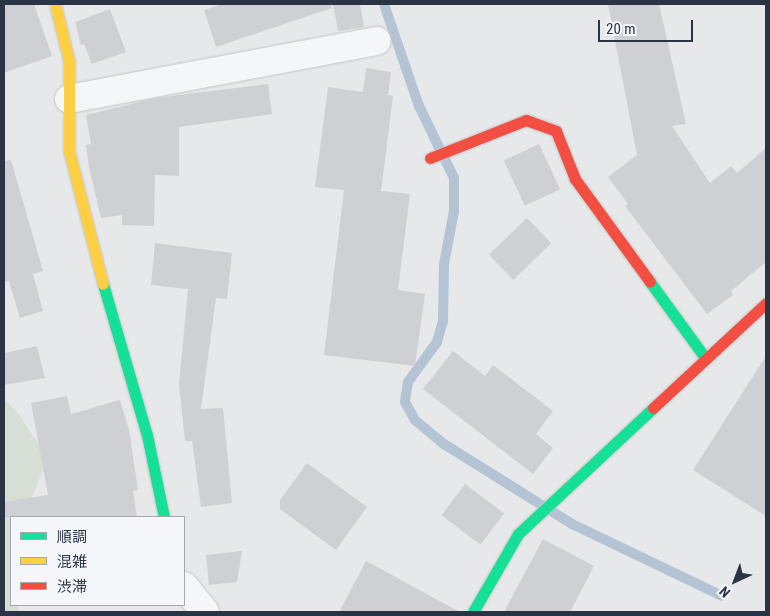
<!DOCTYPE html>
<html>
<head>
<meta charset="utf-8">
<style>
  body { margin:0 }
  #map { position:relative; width:770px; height:616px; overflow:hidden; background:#e6e8ea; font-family:"Roboto Condensed","Noto Sans JP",sans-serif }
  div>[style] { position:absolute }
  .green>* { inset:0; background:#d6ded6 }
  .stream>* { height:10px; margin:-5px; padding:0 5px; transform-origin:5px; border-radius:5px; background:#b4c4d5 }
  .building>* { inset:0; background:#ced0d3; transform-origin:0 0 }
  .roads { filter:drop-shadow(0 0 1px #c4c6c8) drop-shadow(0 0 1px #c4c6c8) }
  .street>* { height:28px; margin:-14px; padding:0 14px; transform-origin:14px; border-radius:14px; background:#f5f6f7 }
  .fast>* { height:11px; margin:-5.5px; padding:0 5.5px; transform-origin:5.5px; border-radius:5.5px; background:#16e098 }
  .slow>* { height:11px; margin:-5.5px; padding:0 5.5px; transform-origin:5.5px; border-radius:5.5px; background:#ffcf43 }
  .jam>* { height:11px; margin:-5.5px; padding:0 5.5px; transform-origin:5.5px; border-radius:5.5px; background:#f24e42 }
  span { translate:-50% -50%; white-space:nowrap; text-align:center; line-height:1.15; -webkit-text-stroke:4px #f4f6f9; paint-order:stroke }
  .frame { position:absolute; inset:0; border:5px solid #2b3445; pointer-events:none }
  .legend { position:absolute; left:10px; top:516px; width:175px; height:90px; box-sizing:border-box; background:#f4f6f9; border:1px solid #a4a8b1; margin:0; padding:6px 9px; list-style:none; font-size:15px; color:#2b3445 }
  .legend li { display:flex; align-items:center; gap:10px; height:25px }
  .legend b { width:25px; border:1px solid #a4a8b1 }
  .north { position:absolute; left:710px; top:556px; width:50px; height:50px; -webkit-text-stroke:4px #f4f6f9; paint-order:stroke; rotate:223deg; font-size:14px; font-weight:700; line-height:20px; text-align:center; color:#2b3445 }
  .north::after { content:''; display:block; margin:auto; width:18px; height:22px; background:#2b3445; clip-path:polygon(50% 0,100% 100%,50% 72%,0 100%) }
  .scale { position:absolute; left:598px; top:20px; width:95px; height:22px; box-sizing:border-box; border:2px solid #2b3445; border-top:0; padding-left:6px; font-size:15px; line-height:18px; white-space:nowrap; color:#2b3445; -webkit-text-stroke:4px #f4f6f9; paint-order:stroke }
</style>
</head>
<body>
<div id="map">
  <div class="green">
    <div style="clip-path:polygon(4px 398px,17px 412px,48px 459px,23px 517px,11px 517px,11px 605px,18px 605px,18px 612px,4px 612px)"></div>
  </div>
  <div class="stream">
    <div style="left:384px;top:4px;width:108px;rotate:71.1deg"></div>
    <div style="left:419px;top:106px;width:80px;rotate:64.1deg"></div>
    <div style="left:454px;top:178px;width:33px;rotate:90deg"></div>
    <div style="left:454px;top:211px;width:54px;rotate:100.7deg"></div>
    <div style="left:444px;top:264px;width:57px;rotate:91deg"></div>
    <div style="left:443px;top:321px;width:22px;rotate:106deg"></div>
    <div style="left:437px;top:342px;width:49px;rotate:125.9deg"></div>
    <div style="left:408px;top:382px;width:20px;rotate:99deg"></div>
    <div style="left:405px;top:402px;width:21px;rotate:61deg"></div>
    <div style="left:415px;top:420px;width:38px;rotate:40deg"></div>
    <div style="left:444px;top:444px;width:151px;rotate:32deg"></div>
    <div style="left:572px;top:524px;width:166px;rotate:25.6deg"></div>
  </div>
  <div class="building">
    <div style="clip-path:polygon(4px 4px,34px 4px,52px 56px,4px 73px)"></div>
    <div style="clip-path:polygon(223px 4px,331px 4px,332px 8px,216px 47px,204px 10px)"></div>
    <div style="clip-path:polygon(333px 4px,360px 4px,364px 27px,338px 31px)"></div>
    <div style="clip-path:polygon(608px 4px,659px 4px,686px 124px,672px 126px,710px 183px,731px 166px,737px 173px,766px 148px,766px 262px,731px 291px,733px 295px,707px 314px,625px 206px,628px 204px,608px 177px,637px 155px)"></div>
    <div style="clip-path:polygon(110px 9px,126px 52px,92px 64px,84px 44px,81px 45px,75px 22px)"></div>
    <div style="clip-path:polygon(366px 68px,391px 72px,388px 95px,393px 96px,381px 191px,410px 194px,398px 290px,425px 294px,415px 366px,324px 355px,344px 190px,315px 187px,328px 87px,363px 92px)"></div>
    <div style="clip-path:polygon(268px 84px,272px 114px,179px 127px,179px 176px,155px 175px,154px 226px,122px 225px,122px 215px,101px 218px,89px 167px,86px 145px,91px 144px,86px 115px,156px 98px)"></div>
    <div style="left:539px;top:144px;width:50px;height:39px;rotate:65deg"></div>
    <div style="clip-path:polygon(11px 160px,43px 271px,33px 274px,43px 311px,20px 318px,9px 281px,4px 282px,4px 161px)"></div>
    <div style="left:527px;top:218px;width:35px;height:53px;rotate:46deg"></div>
    <div style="clip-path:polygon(155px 243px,232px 253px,227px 299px,216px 298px,201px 409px,223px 408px,232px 503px,201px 507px,192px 441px,185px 441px,179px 385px,188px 289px,151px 285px)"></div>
    <div style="clip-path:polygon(37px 346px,45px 378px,4px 385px,4px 353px)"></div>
    <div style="clip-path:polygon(453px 351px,485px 376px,493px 365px,553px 411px,536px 434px,553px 448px,533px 474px,423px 389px)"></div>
    <div style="clip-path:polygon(766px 356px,766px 516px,693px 470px)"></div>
    <div style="clip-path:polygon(67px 396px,71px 414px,120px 400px,129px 430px,138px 490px,133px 491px,137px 517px,4px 517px,4px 502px,48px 495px,31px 403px)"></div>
    <div style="clip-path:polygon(307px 463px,367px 507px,336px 550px,280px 509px,280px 500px)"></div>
    <div style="left:465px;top:484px;width:49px;height:39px;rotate:37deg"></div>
    <div style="clip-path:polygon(543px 539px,594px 566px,570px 612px,504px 612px)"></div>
    <div style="clip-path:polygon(242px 551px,237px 582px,209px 585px,206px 555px)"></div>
    <div style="clip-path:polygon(366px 561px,458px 611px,457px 612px,339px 612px)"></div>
  </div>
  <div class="roads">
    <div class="street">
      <div style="left:69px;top:99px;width:313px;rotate:-10.7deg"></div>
      <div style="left:184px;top:586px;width:33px;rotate:51deg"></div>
    </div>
    <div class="fast">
      <div style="left:650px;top:282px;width:95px;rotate:54deg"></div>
      <div style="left:103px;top:284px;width:157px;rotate:73.8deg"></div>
      <div style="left:147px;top:435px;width:84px;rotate:78.3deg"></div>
      <div style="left:473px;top:612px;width:90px;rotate:-60deg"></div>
      <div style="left:518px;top:534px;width:185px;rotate:-43deg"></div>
    </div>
    <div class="slow">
      <div style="left:55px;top:4px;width:59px;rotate:76.2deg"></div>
      <div style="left:69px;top:61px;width:90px;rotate:90deg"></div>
      <div style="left:69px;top:151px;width:137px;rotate:75.7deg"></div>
    </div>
    <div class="jam">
      <div style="left:430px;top:158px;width:103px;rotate:-21.6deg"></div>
      <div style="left:526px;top:120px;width:32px;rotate:20deg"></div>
      <div style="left:556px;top:131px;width:52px;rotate:68.4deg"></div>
      <div style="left:575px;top:179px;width:127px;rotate:53.9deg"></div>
      <div style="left:653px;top:408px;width:154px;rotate:-42.9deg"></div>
    </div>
  </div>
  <div class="frame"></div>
  <ul class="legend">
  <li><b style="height:6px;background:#16e098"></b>順調</li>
  <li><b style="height:6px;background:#ffcf43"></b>混雑</li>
  <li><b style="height:6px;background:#f24e42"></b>渋滞</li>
  </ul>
  <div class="north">N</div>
  <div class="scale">20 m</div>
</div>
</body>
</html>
